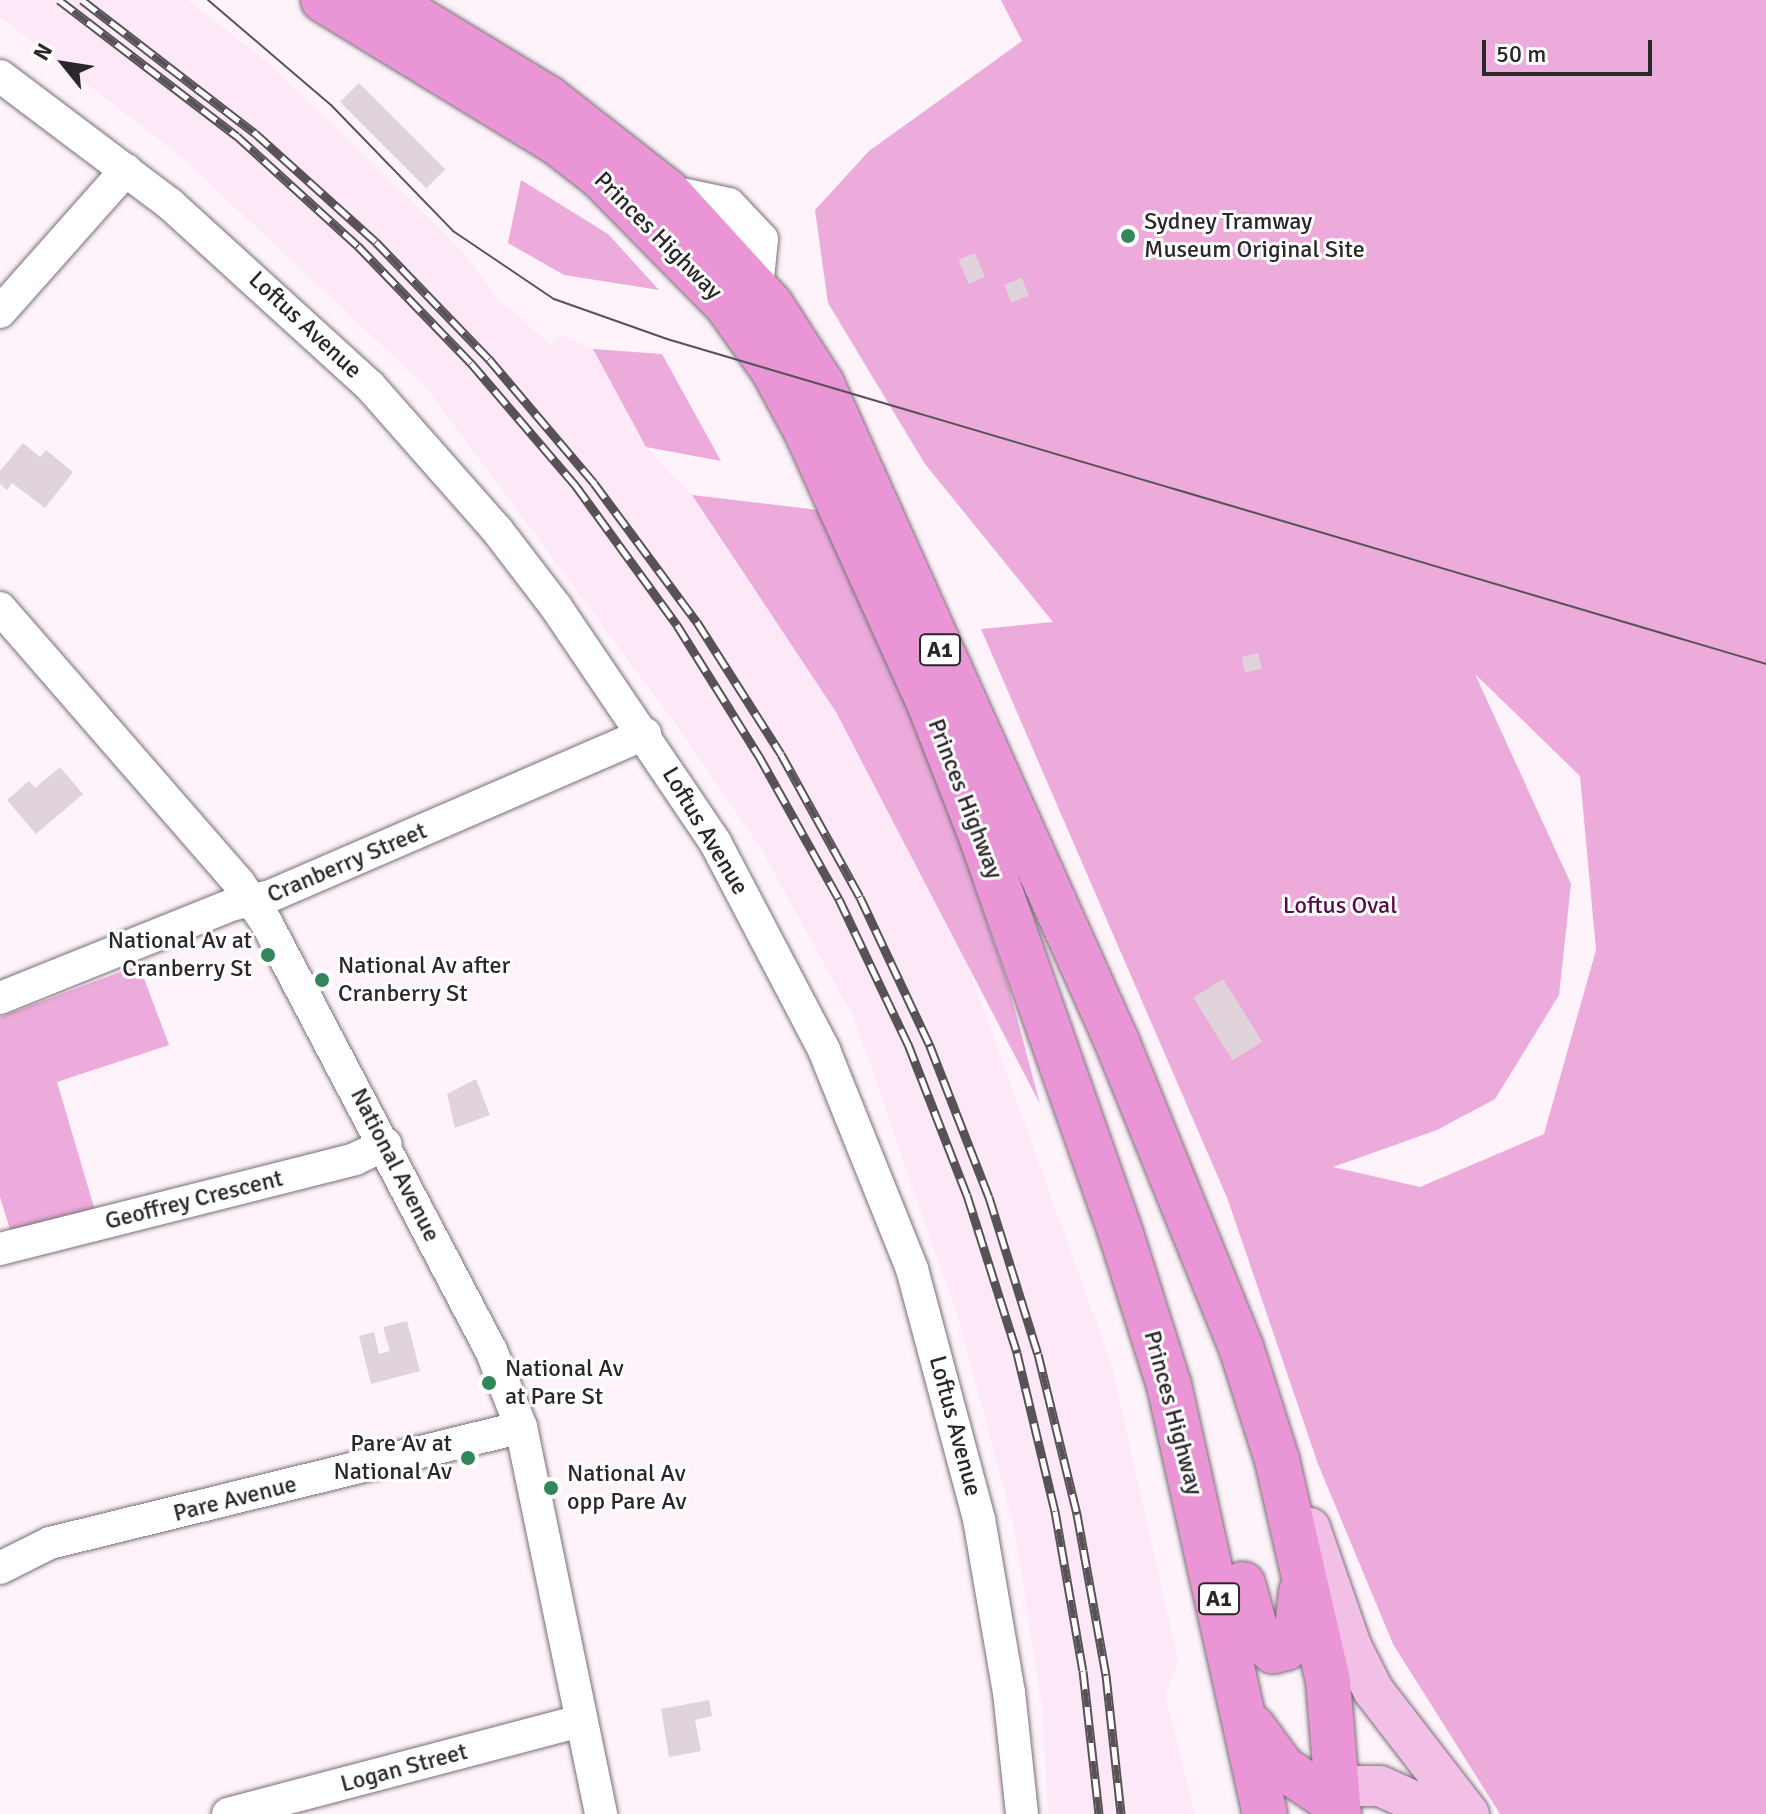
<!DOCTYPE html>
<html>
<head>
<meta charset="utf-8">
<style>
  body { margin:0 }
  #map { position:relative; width:1766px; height:1814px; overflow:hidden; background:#fef3fb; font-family:Signika,sans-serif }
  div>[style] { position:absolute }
  .built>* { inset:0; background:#fde8f7 }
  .green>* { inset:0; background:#ecabdb }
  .building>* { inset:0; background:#e0d3dc; transform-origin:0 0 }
  .roads { filter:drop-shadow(0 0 2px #796e76) drop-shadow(0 0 2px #796e76) }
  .minor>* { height:32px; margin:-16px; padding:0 16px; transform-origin:16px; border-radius:16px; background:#fff }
  .major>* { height:40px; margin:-20px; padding:0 20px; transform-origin:20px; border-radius:20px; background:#f2bfe6 }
  .highway>* { height:44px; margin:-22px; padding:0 22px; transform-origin:22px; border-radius:22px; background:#ea95d5 }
  .tram>* { height:2px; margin:-1px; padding:0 1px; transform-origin:1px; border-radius:1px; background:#585256 }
  .rail>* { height:9px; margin-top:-4.5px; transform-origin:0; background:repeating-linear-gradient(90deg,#fff 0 18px,#585256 0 36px); box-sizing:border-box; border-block:2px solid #585256 }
  .dots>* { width:22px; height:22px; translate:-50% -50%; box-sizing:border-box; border:4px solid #fff; border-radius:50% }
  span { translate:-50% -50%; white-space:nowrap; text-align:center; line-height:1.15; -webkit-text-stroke:6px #fff; paint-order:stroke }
  .shield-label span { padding:2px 6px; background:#fff; border:2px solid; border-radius:6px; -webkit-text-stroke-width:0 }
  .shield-label { font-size:22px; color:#2b2629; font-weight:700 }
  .poi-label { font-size:24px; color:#2b2629 }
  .left { translate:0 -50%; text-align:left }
  .right { translate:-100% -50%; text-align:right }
  .street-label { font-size:24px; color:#2b2629 }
  .park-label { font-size:24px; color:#550c48 }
  .north { position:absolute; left:24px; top:24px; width:80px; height:80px; -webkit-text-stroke:6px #fff; paint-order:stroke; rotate:300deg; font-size:22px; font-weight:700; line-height:32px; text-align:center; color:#2b2629 }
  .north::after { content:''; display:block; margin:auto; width:28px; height:36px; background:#2b2629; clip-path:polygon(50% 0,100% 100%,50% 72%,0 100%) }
  .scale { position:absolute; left:1482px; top:40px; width:170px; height:36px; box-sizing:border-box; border:4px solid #2b2629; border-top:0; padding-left:10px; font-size:24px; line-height:28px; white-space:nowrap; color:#2b2629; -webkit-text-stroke:6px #fff; paint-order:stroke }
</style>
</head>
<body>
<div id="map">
  <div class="built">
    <div style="clip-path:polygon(0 0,188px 0,271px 65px,464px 253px,497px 298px,551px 345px,561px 335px,593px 349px,646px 447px,692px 495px,836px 712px,964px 955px,1112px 1366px,1178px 1661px,1165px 1695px,1195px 1814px,1048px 1814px,1042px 1704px,1013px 1522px,958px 1318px,854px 1018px,761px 849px,680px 730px,425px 386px,178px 154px,0 17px)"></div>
  </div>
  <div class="green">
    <div style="clip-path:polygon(evenodd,1001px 0,1766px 0,1766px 1814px,1500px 1814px,1393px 1644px,1318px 1464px,1228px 1200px,981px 629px,1053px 622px,925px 464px,828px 303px,815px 210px,869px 151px,1022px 41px,1001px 0,1475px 674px,1580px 776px,1596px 950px,1544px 1134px,1420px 1187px,1333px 1167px,1437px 1130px,1495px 1099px,1559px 995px,1571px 884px,1475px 674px)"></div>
    <div style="clip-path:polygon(521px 180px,608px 234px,659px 290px,564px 275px,508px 243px)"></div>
    <div style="clip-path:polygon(593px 349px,662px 354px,721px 461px,646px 447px)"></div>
    <div style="clip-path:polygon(692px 495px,818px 510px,921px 727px,1009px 988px,1040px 1104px,836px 712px)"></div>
    <div style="clip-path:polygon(139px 965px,169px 1045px,57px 1082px,96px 1214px,13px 1239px,0 1197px,0 1017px)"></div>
  </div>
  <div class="building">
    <div style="left:359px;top:83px;width:122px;height:27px;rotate:45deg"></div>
    <div style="left:975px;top:253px;width:26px;height:18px;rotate:67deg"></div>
    <div style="left:1022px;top:278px;width:19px;height:19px;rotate:69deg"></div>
    <div style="clip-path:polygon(23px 443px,40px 457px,46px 450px,73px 472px,45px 508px,12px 483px,7px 490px,0 484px,0 471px)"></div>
    <div style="left:1258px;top:653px;width:16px;height:17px;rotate:76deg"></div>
    <div style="clip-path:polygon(60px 767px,83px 794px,36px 834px,7px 800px,29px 781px,35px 788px)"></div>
    <div style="left:1223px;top:979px;width:74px;height:35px;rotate:58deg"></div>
    <div style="clip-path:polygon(476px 1079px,490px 1115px,455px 1128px,447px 1094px)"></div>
    <div style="clip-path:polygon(407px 1321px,420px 1371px,371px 1384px,359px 1336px,374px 1332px,379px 1354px,390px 1351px,383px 1327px)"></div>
    <div style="clip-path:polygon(709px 1700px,712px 1716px,695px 1720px,701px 1751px,669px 1757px,661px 1709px)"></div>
  </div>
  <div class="roads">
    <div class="minor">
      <div style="left:0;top:76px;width:213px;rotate:37deg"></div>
      <div style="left:170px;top:204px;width:270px;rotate:42.3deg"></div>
      <div style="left:370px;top:386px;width:192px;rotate:48.6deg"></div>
      <div style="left:497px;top:530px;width:97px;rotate:52.5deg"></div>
      <div style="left:556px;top:607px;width:284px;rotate:55.9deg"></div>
      <div style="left:715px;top:842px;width:235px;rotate:62.3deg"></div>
      <div style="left:824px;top:1050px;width:236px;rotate:68.1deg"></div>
      <div style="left:912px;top:1269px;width:259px;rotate:75deg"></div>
      <div style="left:979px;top:1519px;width:176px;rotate:80.2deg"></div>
      <div style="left:1009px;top:1692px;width:123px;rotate:83.9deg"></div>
      <div style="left:667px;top:191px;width:63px;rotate:11.8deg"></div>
      <div style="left:729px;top:204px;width:48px;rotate:46.7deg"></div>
      <div style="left:762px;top:239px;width:49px;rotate:95.8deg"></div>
      <div style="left:0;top:312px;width:190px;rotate:-48.4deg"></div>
      <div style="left:0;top:608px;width:364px;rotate:49deg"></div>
      <div style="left:239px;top:883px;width:47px;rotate:55.3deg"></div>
      <div style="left:266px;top:922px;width:484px;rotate:62.3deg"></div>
      <div style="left:491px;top:1350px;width:83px;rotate:68.7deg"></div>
      <div style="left:521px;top:1427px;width:395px;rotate:78.3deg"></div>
      <div style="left:0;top:998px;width:252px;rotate:-21.9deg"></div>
      <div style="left:234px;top:904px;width:35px;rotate:-12deg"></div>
      <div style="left:268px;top:897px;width:411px;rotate:-23.4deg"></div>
      <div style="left:0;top:1249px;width:366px;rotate:-14.2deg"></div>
      <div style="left:355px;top:1159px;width:34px;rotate:-26deg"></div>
      <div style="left:0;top:1568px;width:56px;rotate:-26.6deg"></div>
      <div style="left:50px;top:1543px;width:485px;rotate:-13.8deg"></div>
      <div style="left:228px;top:1814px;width:363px;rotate:-14.8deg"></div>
    </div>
    <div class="major">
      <div style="left:1310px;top:1528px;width:125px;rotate:70.8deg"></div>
      <div style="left:1351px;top:1646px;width:49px;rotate:63.4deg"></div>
      <div style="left:1373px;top:1690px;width:157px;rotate:52.3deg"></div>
      <div style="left:1336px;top:1786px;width:44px"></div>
      <div style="left:1380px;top:1786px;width:68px;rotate:24.3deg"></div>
    </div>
    <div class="highway">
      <div style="left:323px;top:0;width:273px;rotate:31.4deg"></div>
      <div style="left:556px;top:142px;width:58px;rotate:38deg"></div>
      <div style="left:602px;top:178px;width:177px;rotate:45.5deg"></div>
      <div style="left:726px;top:304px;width:81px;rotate:54.5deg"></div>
      <div style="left:773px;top:370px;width:72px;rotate:61.6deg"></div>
      <div style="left:807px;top:433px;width:302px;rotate:65.7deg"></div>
      <div style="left:931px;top:708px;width:141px;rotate:68.7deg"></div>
      <div style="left:982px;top:839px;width:419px;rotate:70.6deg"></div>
      <div style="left:1121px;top:1234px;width:158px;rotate:72.4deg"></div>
      <div style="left:1169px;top:1385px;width:440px;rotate:77.4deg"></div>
      <div style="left:387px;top:0;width:188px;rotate:31.3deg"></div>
      <div style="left:548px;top:98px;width:151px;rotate:38deg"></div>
      <div style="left:667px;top:191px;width:154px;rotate:47.6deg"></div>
      <div style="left:771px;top:305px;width:94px;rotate:57.2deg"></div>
      <div style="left:822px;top:384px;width:721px;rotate:65.85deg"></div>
      <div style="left:1117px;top:1042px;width:329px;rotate:67.9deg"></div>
      <div style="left:1241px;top:1347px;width:119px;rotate:72.3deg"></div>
      <div style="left:1277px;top:1460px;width:227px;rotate:77deg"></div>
      <div style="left:1328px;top:1681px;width:133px;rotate:85.3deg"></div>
      <div style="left:1243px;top:1584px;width:55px;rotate:74.2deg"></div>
      <div style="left:1258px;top:1637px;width:21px;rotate:43deg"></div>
      <div style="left:1273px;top:1651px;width:13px;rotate:-13deg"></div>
      <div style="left:1286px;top:1648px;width:15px;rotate:-48deg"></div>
      <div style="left:1296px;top:1637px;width:45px;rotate:-83.7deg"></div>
      <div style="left:1253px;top:1727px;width:51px;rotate:53.8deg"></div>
      <div style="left:1283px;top:1768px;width:66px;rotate:33.9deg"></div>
    </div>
  </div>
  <div class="tram">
    <div style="left:208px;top:0;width:162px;rotate:40.5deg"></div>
    <div style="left:331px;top:105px;width:175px;rotate:45.9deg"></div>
    <div style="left:453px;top:231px;width:122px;rotate:34deg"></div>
    <div style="left:554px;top:299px;width:120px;rotate:19.5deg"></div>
    <div style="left:667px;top:339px;width:1146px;rotate:16.47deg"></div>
  </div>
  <div class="rail">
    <div style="left:59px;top:0;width:224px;rotate:37.4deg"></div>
    <div style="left:237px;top:136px;width:164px;rotate:42.3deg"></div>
    <div style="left:358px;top:246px;width:163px;rotate:46deg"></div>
    <div style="left:471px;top:363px;width:162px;rotate:49.5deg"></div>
    <div style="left:576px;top:486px;width:172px;rotate:54deg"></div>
    <div style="left:677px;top:625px;width:155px;rotate:58deg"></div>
    <div style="left:759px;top:756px;width:164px;rotate:60.8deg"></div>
    <div style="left:839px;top:899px;width:161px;rotate:64.6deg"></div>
    <div style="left:908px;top:1044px;width:162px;rotate:68.7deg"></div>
    <div style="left:967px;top:1195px;width:166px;rotate:72.4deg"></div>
    <div style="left:1017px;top:1353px;width:163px;rotate:76.5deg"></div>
    <div style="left:1055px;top:1511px;width:162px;rotate:80.1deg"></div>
    <div style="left:1083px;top:1671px;width:144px;rotate:83.6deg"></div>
    <div style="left:82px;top:0;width:218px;rotate:37.6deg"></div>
    <div style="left:255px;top:133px;width:163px;rotate:42deg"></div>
    <div style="left:376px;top:242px;width:163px;rotate:46deg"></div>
    <div style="left:489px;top:359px;width:162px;rotate:49.7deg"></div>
    <div style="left:594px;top:483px;width:173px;rotate:53.5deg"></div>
    <div style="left:697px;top:622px;width:156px;rotate:57.5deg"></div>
    <div style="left:781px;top:754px;width:163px;rotate:61.1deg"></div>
    <div style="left:860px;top:897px;width:165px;rotate:64.8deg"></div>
    <div style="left:930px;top:1046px;width:162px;rotate:68.7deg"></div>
    <div style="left:989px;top:1197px;width:164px;rotate:72.7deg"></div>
    <div style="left:1038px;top:1354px;width:165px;rotate:76.3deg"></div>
    <div style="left:1077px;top:1514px;width:164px;rotate:79.8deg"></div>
    <div style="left:1106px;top:1675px;width:140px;rotate:83.8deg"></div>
  </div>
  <div class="dots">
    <div style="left:1128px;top:236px;background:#328659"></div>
    <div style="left:268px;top:955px;background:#328659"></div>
    <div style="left:322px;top:980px;background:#328659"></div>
    <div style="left:489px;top:1383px;background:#328659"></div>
    <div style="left:468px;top:1458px;background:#328659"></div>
    <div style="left:551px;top:1488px;background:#328659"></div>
  </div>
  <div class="shield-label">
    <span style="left:940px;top:650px">A1</span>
    <span style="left:1219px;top:1599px">A1</span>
  </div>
  <div class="poi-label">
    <span class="left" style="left:1144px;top:236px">Sydney Tramway<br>Museum Original Site</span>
    <span class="right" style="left:252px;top:955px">National Av at<br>Cranberry St</span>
    <span class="left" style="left:338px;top:980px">National Av after<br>Cranberry St</span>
    <span class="left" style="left:505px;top:1383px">National Av<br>at Pare St</span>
    <span class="right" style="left:452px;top:1458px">Pare Av at<br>National Av</span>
    <span class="left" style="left:567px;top:1488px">National Av<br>opp Pare Av</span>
  </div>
  <div class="street-label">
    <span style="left:658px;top:236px;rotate:45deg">Princes Highway</span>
    <span style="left:305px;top:325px;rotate:43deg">Loftus Avenue</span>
    <span style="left:965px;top:799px;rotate:69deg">Princes Highway</span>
    <span style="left:705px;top:831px;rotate:59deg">Loftus Avenue</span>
    <span style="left:347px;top:863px;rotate:-23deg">Cranberry Street</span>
    <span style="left:395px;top:1165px;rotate:63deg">National Avenue</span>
    <span style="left:194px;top:1200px;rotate:-14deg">Geoffrey Crescent</span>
    <span style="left:1173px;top:1413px;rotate:75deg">Princes Highway</span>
    <span style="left:955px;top:1426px;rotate:75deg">Loftus Avenue</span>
    <span style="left:235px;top:1499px;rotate:-14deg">Pare Avenue</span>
    <span style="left:404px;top:1768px;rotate:-15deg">Logan Street</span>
  </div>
  <div class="park-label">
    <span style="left:1340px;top:906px">Loftus Oval</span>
  </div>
  <div class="north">N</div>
  <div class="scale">50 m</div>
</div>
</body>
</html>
